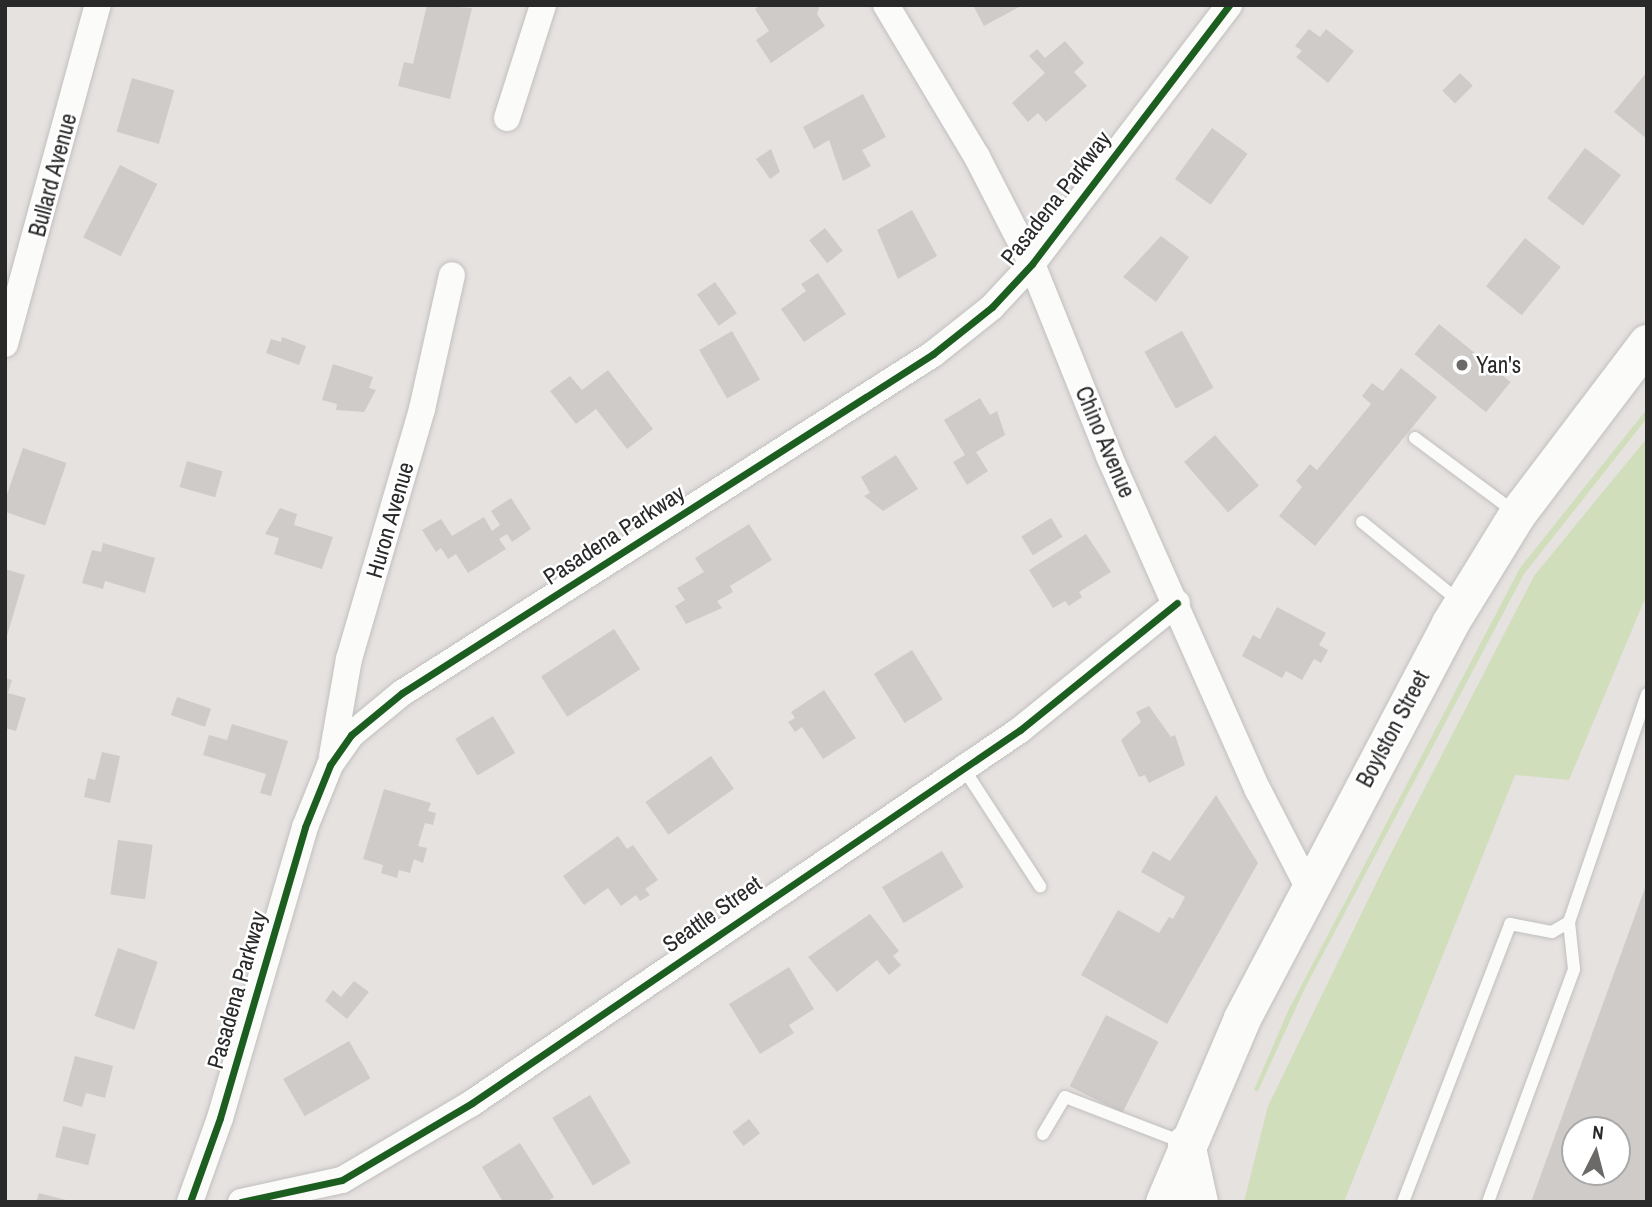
<!DOCTYPE html>
<html>
<head>
<meta charset="utf-8">
<style>
  body { margin:0 }
  #map { position:relative; width:1652px; height:1207px; overflow:hidden; background:#e6e2e0; font-family:"Archivo Narrow",sans-serif }
  div>[style] { position:absolute }
  .green>* { inset:0; background:#d0debc }
  .building>* { inset:0; background:#cecbc9; transform-origin:0 0 }
  .roads { filter:drop-shadow(0 0 2px #c1bfc0) drop-shadow(0 0 2px #c1bfc0) }
  .lane>* { height:12px; margin:-6px; padding:0 6px; transform-origin:6px; border-radius:6px; background:#fbfbfa }
  .street>* { height:26px; margin:-13px; padding:0 13px; transform-origin:13px; border-radius:13px; background:#fbfbfa }
  .secondary>* { height:37px; margin:-18.5px; padding:0 18.5px; transform-origin:18.5px; border-radius:18.5px; background:#fbfbfa }
  .cycleway>* { height:7px; margin:-3.5px; padding:0 3.5px; transform-origin:3.5px; border-radius:3.5px; background:#1b5e20 }
  .dots>* { width:19px; height:19px; translate:-50% -50%; box-sizing:border-box; border:4px solid #fff; border-radius:50% }
  span { translate:-50% -50%; white-space:nowrap; text-align:center; line-height:1.15; -webkit-text-stroke:5px #fff; paint-order:stroke }
  .street-label { font-size:23px; color:#292929 }
  .poi-label { font-size:23px; color:#292929 }
  .left { translate:0 -50%; text-align:left }
  .frame { position:absolute; inset:0; border:7px solid #292929; pointer-events:none }
  .north { position:absolute; left:1561px; top:1116px; width:70px; height:70px; box-sizing:border-box; background:#fff; border:2px solid #a9a9a9; border-radius:50%; rotate:6deg; font-size:19px; font-weight:700; line-height:28px; text-align:center; color:#292929 }
  .north::after { content:''; display:block; margin:auto; width:24px; height:32px; background:#6b6a69; clip-path:polygon(50% 0,100% 100%,50% 72%,0 100%) }
</style>
</head>
<body>
<div id="map">
  <div class="green">
    <div style="clip-path:polygon(1647px 409px,1647px 418px,1524px 574px,1305px 988px,1258px 1091px,1254px 1090px,1288px 1011px,1520px 568px)"></div>
    <div style="clip-path:polygon(1647px 438px,1647px 594px,1569px 780px,1515px 775px,1344px 1202px,1244px 1202px,1268px 1106px,1385px 865px,1534px 576px)"></div>
  </div>
  <div class="building">
    <div style="clip-path:polygon(427px 5px,472px 8px,450px 99px,398px 86px,404px 62px,413px 64px)"></div>
    <div style="clip-path:polygon(760px 5px,820px 5px,817px 14px,825px 26px,771px 63px,756px 40px,769px 31px,755px 9px)"></div>
    <div style="clip-path:polygon(973px 5px,1018px 5px,1019px 7px,984px 26px)"></div>
    <div style="clip-path:polygon(1309px 29px,1320px 37px,1326px 29px,1354px 51px,1328px 83px,1296px 57px,1302px 51px,1295px 46px)"></div>
    <div style="clip-path:polygon(1065px 41px,1084px 63px,1074px 72px,1087px 86px,1046px 122px,1038px 113px,1028px 122px,1012px 103px,1045px 73px,1029px 56px,1037px 49px,1045px 58px)"></div>
    <div style="clip-path:polygon(1647px 72px,1647px 139px,1614px 112px)"></div>
    <div style="left:1460px;top:73px;width:18px;height:25px;rotate:45deg"></div>
    <div style="left:132px;top:78px;width:44px;height:56px;rotate:16deg"></div>
    <div style="clip-path:polygon(863px 94px,886px 137px,862px 150px,871px 166px,843px 181px,829px 140px,814px 149px,803px 127px)"></div>
    <div style="left:1212px;top:128px;width:44px;height:63px;rotate:36deg"></div>
    <div style="left:1585px;top:148px;width:45px;height:63px;rotate:37deg"></div>
    <div style="clip-path:polygon(771px 149px,780px 172px,770px 179px,756px 159px)"></div>
    <div style="left:120px;top:165px;width:42px;height:81px;rotate:27deg"></div>
    <div style="clip-path:polygon(912px 210px,937px 256px,898px 279px,877px 230px)"></div>
    <div style="left:825px;top:228px;width:29px;height:20px;rotate:52deg"></div>
    <div style="clip-path:polygon(1161px 236px,1189px 257px,1156px 302px,1123px 277px)"></div>
    <div style="left:1525px;top:238px;width:46px;height:62px;rotate:39deg"></div>
    <div style="clip-path:polygon(818px 273px,846px 314px,804px 342px,781px 309px,806px 291px,801px 284px)"></div>
    <div style="left:715px;top:282px;width:38px;height:22px;rotate:55deg"></div>
    <div style="left:1439px;top:324px;width:92px;height:39px;rotate:39deg"></div>
    <div style="left:732px;top:331px;width:56px;height:38px;rotate:60deg"></div>
    <div style="left:1182px;top:331px;width:65px;height:43px;rotate:61deg"></div>
    <div style="clip-path:polygon(282px 337px,306px 346px,299px 365px,266px 353px,271px 339px,281px 342px)"></div>
    <div style="clip-path:polygon(333px 364px,373px 377px,369px 388px,376px 390px,364px 412px,336px 410px,337px 404px,322px 400px)"></div>
    <div style="clip-path:polygon(1401px 368px,1437px 397px,1315px 546px,1279px 516px,1302px 487px,1296px 481px,1310px 464px,1317px 470px,1371px 404px,1362px 396px,1372px 383px,1383px 391px)"></div>
    <div style="clip-path:polygon(608px 370px,653px 429px,627px 449px,596px 409px,576px 424px,550px 391px,570px 376px,582px 390px)"></div>
    <div style="clip-path:polygon(980px 398px,990px 415px,997px 411px,1005px 435px,976px 452px,988px 471px,967px 485px,953px 462px,965px 455px,944px 420px)"></div>
    <div style="left:1215px;top:435px;width:67px;height:41px;rotate:49deg"></div>
    <div style="left:23px;top:448px;width:46px;height:66px;rotate:19deg"></div>
    <div style="clip-path:polygon(896px 455px,918px 489px,883px 511px,864px 496px,870px 493px,861px 477px)"></div>
    <div style="left:187px;top:461px;width:37px;height:27px;rotate:16deg"></div>
    <div style="clip-path:polygon(511px 498px,531px 529px,512px 542px,507px 534px,499px 539px,506px 549px,468px 573px,456px 554px,448px 559px,441px 548px,436px 552px,422px 530px,441px 519px,452px 536px,484px 517px,492px 531px,500px 525px,491px 511px)"></div>
    <div style="clip-path:polygon(280px 508px,297px 514px,294px 525px,333px 537px,322px 569px,274px 554px,279px 538px,265px 534px)"></div>
    <div style="left:1051px;top:518px;width:22px;height:35px;rotate:58deg"></div>
    <div style="clip-path:polygon(749px 524px,772px 560px,730px 586px,733px 592px,717px 601px,722px 608px,686px 624px,675px 606px,685px 600px,677px 588px,704px 572px,695px 558px)"></div>
    <div style="clip-path:polygon(1086px 534px,1111px 572px,1079px 592px,1082px 597px,1069px 606px,1065px 601px,1053px 608px,1029px 570px)"></div>
    <div style="clip-path:polygon(103px 543px,155px 558px,145px 593px,105px 581px,103px 589px,82px 583px,92px 550px,101px 552px)"></div>
    <div style="clip-path:polygon(5px 569px,25px 575px,6px 639px,5px 639px)"></div>
    <div style="clip-path:polygon(1277px 607px,1326px 633px,1319px 645px,1328px 650px,1321px 663px,1314px 659px,1302px 680px,1286px 671px,1282px 678px,1242px 656px,1253px 635px,1260px 639px)"></div>
    <div style="left:614px;top:629px;width:48px;height:87px;rotate:57deg"></div>
    <div style="left:912px;top:650px;width:58px;height:45px;rotate:58deg"></div>
    <div style="clip-path:polygon(5px 678px,12px 680px,8px 693px,26px 698px,16px 731px,5px 728px)"></div>
    <div style="clip-path:polygon(824px 690px,856px 738px,823px 759px,802px 727px,795px 732px,788px 722px,795px 718px,791px 712px)"></div>
    <div style="left:177px;top:697px;width:36px;height:19px;rotate:19deg"></div>
    <div style="clip-path:polygon(1149px 706px,1171px 737px,1175px 735px,1185px 765px,1149px 783px,1145px 775px,1139px 777px,1121px 740px,1141px 722px,1136px 712px)"></div>
    <div style="left:493px;top:716px;width:43px;height:44px;rotate:59deg"></div>
    <div style="clip-path:polygon(232px 724px,288px 741px,271px 796px,260px 793px,266px 774px,203px 755px,209px 735px,227px 740px)"></div>
    <div style="clip-path:polygon(102px 752px,120px 756px,110px 803px,84px 797px,88px 778px,95px 780px)"></div>
    <div style="left:711px;top:756px;width:40px;height:80px;rotate:55deg"></div>
    <div style="clip-path:polygon(384px 789px,431px 803px,428px 811px,436px 813px,433px 825px,425px 823px,418px 846px,427px 848px,423px 863px,414px 859px,410px 873px,399px 870px,397px 878px,381px 873px,383px 865px,363px 859px)"></div>
    <div style="clip-path:polygon(1216px 795px,1258px 863px,1167px 1024px,1081px 975px,1118px 910px,1159px 933px,1169px 917px,1173px 919px,1185px 897px,1141px 872px,1153px 851px,1170px 861px)"></div>
    <div style="clip-path:polygon(618px 836px,627px 849px,633px 845px,658px 880px,645px 889px,650px 895px,640px 901px,636px 895px,621px 906px,608px 888px,584px 905px,563px 876px)"></div>
    <div style="left:118px;top:840px;width:35px;height:55px;rotate:8deg"></div>
    <div style="left:942px;top:851px;width:42px;height:70px;rotate:59deg"></div>
    <div style="clip-path:polygon(evenodd,1646px 885px,1647px 1202px,1531px 1202px,1646px 885px,1575px 1130px,1617px 1130px,1617px 1172px,1575px 1172px,1575px 1130px)"></div>
    <div style="clip-path:polygon(870px 914px,899px 951px,893px 956px,901px 965px,889px 975px,877px 960px,837px 992px,808px 957px)"></div>
    <div style="left:118px;top:948px;width:42px;height:72px;rotate:19deg"></div>
    <div style="clip-path:polygon(789px 967px,814px 1009px,789px 1025px,794px 1033px,760px 1054px,729px 1004px)"></div>
    <div style="clip-path:polygon(354px 981px,369px 992px,347px 1019px,325px 1001px,333px 990px,341px 997px)"></div>
    <div style="left:1106px;top:1015px;width:59px;height:80px;rotate:27deg"></div>
    <div style="left:349px;top:1041px;width:43px;height:76px;rotate:60deg"></div>
    <div style="clip-path:polygon(75px 1056px,113px 1066px,105px 1098px,86px 1093px,82px 1107px,63px 1101px)"></div>
    <div style="left:590px;top:1095px;width:79px;height:44px;rotate:59deg"></div>
    <div style="left:749px;top:1119px;width:18px;height:21px;rotate:52deg"></div>
    <div style="left:63px;top:1126px;width:34px;height:32px;rotate:14deg"></div>
    <div style="clip-path:polygon(520px 1143px,554px 1197px,547px 1202px,503px 1202px,482px 1167px)"></div>
    <div style="clip-path:polygon(39px 1193px,70px 1201px,70px 1202px,36px 1202px)"></div>
  </div>
  <div class="roads">
    <div class="lane">
      <div style="left:1415px;top:438px;width:126px;rotate:36.6deg"></div>
      <div style="left:1362px;top:522px;width:125px;rotate:39.2deg"></div>
      <div style="left:964px;top:769px;width:140px;rotate:57deg"></div>
      <div style="left:1043px;top:1134px;width:43px;rotate:-59.3deg"></div>
      <div style="left:1065px;top:1097px;width:125px;rotate:21deg"></div>
      <div style="left:1403px;top:1202px;width:298px;rotate:-68.9deg"></div>
      <div style="left:1510px;top:924px;width:43px;rotate:10.8deg"></div>
      <div style="left:1552px;top:932px;width:20px;rotate:-30deg"></div>
      <div style="left:1488px;top:1202px;width:248px;rotate:-69.7deg"></div>
      <div style="left:1574px;top:969px;width:47px;rotate:-96.1deg"></div>
      <div style="left:1569px;top:922px;width:241px;rotate:-71.1deg"></div>
    </div>
    <div class="street">
      <div style="left:886px;top:5px;width:177px;rotate:59.1deg"></div>
      <div style="left:977px;top:157px;width:120px;rotate:62.8deg"></div>
      <div style="left:1032px;top:264px;width:207px;rotate:68.1deg"></div>
      <div style="left:1109px;top:456px;width:366px;rotate:66deg"></div>
      <div style="left:1258px;top:790px;width:109px;rotate:62.7deg"></div>
      <div style="left:507px;top:118px;width:119px;rotate:-72.3deg"></div>
      <div style="left:5px;top:344px;width:352px;rotate:-74.7deg"></div>
      <div style="left:332px;top:756px;width:98px;rotate:-80.1deg"></div>
      <div style="left:349px;top:659px;width:260px;rotate:-73.7deg"></div>
      <div style="left:422px;top:409px;width:137px;rotate:-77.4deg"></div>
      <div style="left:190px;top:1202px;width:89px;rotate:-70.3deg"></div>
      <div style="left:220px;top:1118px;width:303px;rotate:-73.7deg"></div>
      <div style="left:305px;top:827px;width:67px;rotate:-68deg"></div>
      <div style="left:330px;top:765px;width:37px;rotate:-55deg"></div>
      <div style="left:351px;top:735px;width:66px;rotate:-39.5deg"></div>
      <div style="left:402px;top:693px;width:630px;rotate:-32.55deg"></div>
      <div style="left:933px;top:354px;width:75px;rotate:-38.5deg"></div>
      <div style="left:992px;top:307px;width:59px;rotate:-47.1deg"></div>
      <div style="left:1032px;top:264px;width:325px;rotate:-52.7deg"></div>
      <div style="left:241px;top:1202px;width:103px;rotate:-12.3deg"></div>
      <div style="left:342px;top:1180px;width:151px;rotate:-30.6deg"></div>
      <div style="left:472px;top:1103px;width:663px;rotate:-34.24deg"></div>
      <div style="left:1020px;top:730px;width:202px;rotate:-39deg"></div>
    </div>
    <div class="secondary">
      <div style="left:1186px;top:1143px;width:60px;rotate:77.6deg"></div>
      <div style="left:1164px;top:1202px;width:200px;rotate:-67deg"></div>
      <div style="left:1242px;top:1018px;width:446px;rotate:-62.2deg"></div>
      <div style="left:1450px;top:623px;width:128px;rotate:-58.4deg"></div>
      <div style="left:1517px;top:514px;width:215px;rotate:-52.8deg"></div>
    </div>
  </div>
  <div class="cycleway">
    <div style="left:190px;top:1202px;width:89px;rotate:-70.3deg"></div>
    <div style="left:220px;top:1118px;width:303px;rotate:-73.7deg"></div>
    <div style="left:305px;top:827px;width:67px;rotate:-68deg"></div>
    <div style="left:330px;top:765px;width:37px;rotate:-55deg"></div>
    <div style="left:351px;top:735px;width:66px;rotate:-39.5deg"></div>
    <div style="left:402px;top:693px;width:630px;rotate:-32.55deg"></div>
    <div style="left:933px;top:354px;width:75px;rotate:-38.5deg"></div>
    <div style="left:992px;top:307px;width:59px;rotate:-47.1deg"></div>
    <div style="left:1032px;top:264px;width:325px;rotate:-52.7deg"></div>
    <div style="left:241px;top:1202px;width:103px;rotate:-12.3deg"></div>
    <div style="left:342px;top:1180px;width:151px;rotate:-30.6deg"></div>
    <div style="left:472px;top:1103px;width:663px;rotate:-34.24deg"></div>
    <div style="left:1020px;top:730px;width:202px;rotate:-39deg"></div>
  </div>
  <div class="dots">
    <div style="left:1462px;top:365px;background:#6b6a69"></div>
  </div>
  <div class="street-label">
    <span style="left:53px;top:175px;rotate:-75deg">Bullard Avenue</span>
    <span style="left:1056px;top:198px;rotate:-52deg">Pasadena Parkway</span>
    <span style="left:1105px;top:442px;rotate:67deg">Chino Avenue</span>
    <span style="left:390px;top:520px;rotate:-74deg">Huron Avenue</span>
    <span style="left:614px;top:535px;rotate:-33deg">Pasadena Parkway</span>
    <span style="left:1393px;top:729px;rotate:-62deg">Boylston Street</span>
    <span style="left:712px;top:914px;rotate:-35deg">Seattle Street</span>
    <span style="left:237px;top:990px;rotate:-74deg">Pasadena Parkway</span>
  </div>
  <div class="poi-label">
    <span class="left" style="left:1476px;top:365px">Yan's</span>
  </div>
  <div class="frame"></div>
  <div class="north">N</div>
</div>
</body>
</html>
